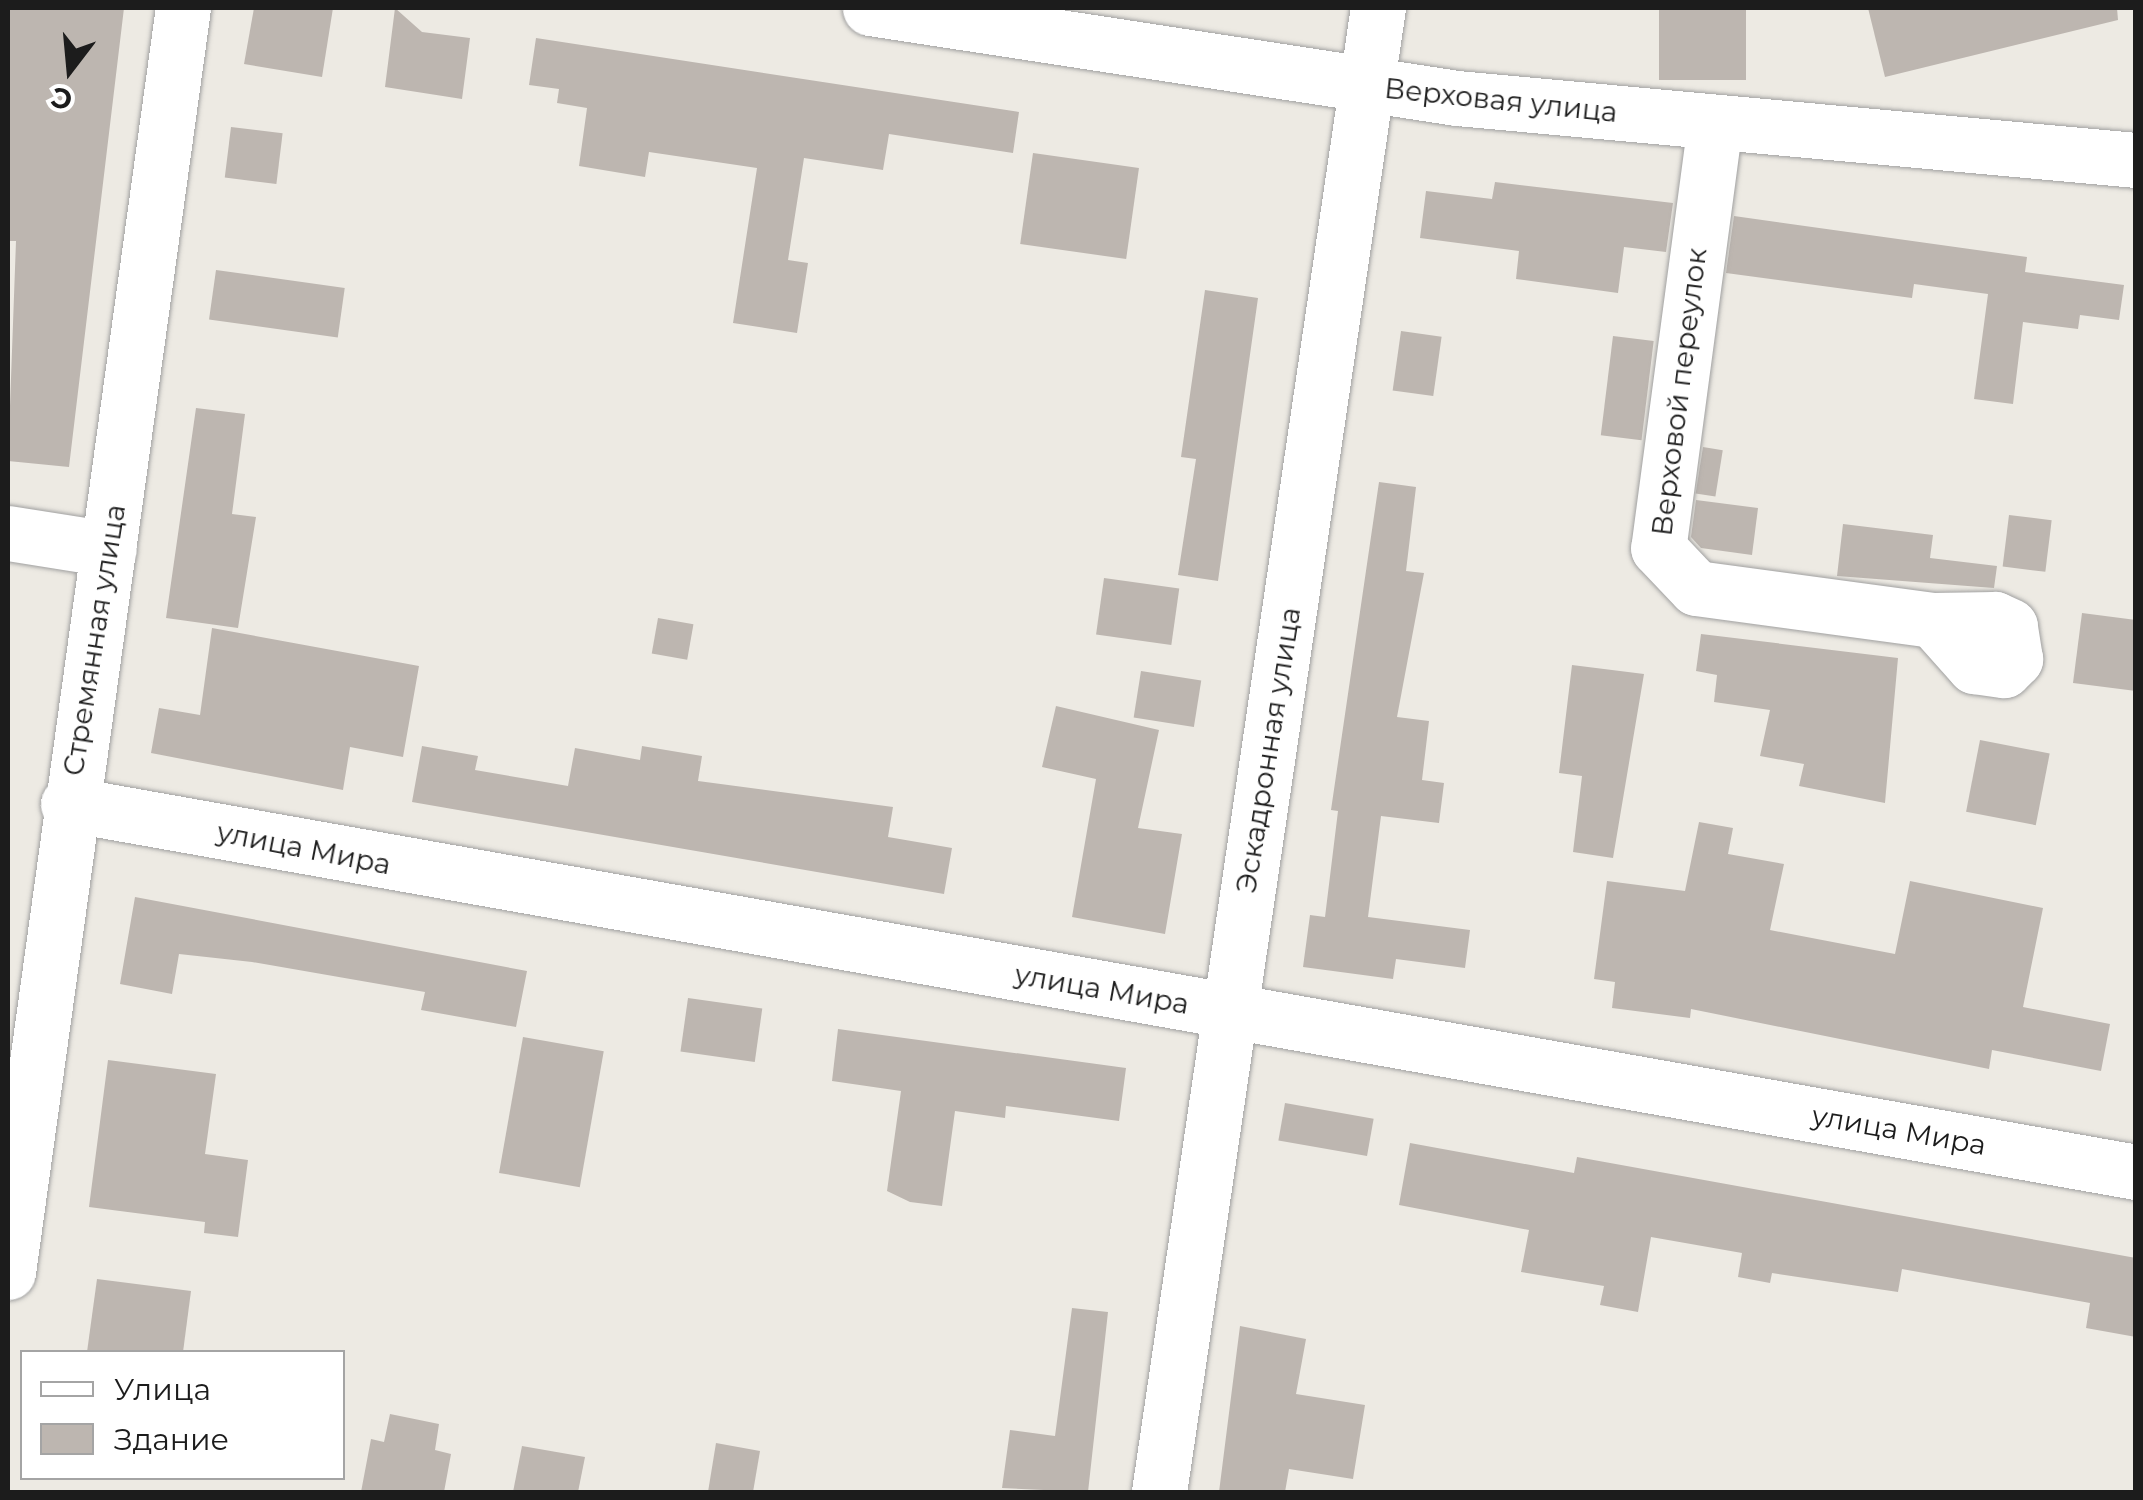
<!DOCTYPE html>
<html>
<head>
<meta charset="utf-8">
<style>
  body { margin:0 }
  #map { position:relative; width:2143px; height:1500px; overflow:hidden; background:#edeae3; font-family:Montserrat,sans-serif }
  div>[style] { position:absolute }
  .building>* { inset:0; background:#bdb6b0; transform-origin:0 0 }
  .roads { filter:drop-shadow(0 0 2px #a0a0a0) drop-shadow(0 0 2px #a0a0a0) }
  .minor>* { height:55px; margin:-27.5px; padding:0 27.5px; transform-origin:27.5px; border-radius:27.5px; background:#fff }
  span { translate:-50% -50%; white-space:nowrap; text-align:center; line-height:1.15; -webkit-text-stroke:9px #fff; paint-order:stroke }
  .street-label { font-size:28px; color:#1c1c1c }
  .frame { position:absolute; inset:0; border:10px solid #1c1c1c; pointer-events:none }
  .legend { position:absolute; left:20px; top:1350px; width:325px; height:130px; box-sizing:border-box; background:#fff; border:2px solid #a4a4a4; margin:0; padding:12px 18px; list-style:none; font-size:30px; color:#1c1c1c }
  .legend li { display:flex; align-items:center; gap:20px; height:50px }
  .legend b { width:50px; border:2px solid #a4a4a4 }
  .north { position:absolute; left:20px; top:20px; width:100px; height:100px; -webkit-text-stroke:8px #fff; paint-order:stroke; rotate:196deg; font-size:28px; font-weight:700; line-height:40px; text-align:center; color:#1c1c1c }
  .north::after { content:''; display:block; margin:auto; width:35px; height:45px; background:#1c1c1c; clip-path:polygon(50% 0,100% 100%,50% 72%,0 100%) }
</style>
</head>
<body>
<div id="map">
  <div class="building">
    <div style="clip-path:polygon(8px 8px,124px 8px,69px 467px,8px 461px,16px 241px,8px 241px)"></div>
    <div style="clip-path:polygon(254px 8px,333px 8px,322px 77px,244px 64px)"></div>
    <div style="clip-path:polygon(395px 8px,422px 32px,470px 38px,462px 99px,385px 87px)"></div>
    <div style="left:1659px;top:8px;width:87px;height:72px"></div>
    <div style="clip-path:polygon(1868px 8px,2117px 8px,2118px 20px,1885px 77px)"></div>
    <div style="clip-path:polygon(536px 38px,1019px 112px,1013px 153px,889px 134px,883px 170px,804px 158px,788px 260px,808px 263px,797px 333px,733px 323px,757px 168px,649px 152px,645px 177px,579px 166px,587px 108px,557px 103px,559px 89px,529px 85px)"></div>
    <div style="left:231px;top:127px;width:52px;height:51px;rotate:7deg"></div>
    <div style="left:1033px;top:153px;width:107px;height:92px;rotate:8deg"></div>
    <div style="clip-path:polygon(1495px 182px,1673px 203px,1666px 252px,1624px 247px,1618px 293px,1516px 279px,1519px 251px,1420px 238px,1426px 191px,1492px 199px)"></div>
    <div style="clip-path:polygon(1734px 216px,2027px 257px,2025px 272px,2124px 285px,2119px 320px,2080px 315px,2078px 329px,2023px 322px,2013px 404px,1974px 399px,1988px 294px,1914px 284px,1912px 298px,1726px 273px)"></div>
    <div style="left:216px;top:270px;width:130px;height:50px;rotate:8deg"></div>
    <div style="clip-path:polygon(1205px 290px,1258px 298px,1218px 581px,1178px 575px,1196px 459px,1181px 457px)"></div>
    <div style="left:1401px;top:331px;width:41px;height:60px;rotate:8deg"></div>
    <div style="left:1613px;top:336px;width:41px;height:100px;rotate:7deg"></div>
    <div style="clip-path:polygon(196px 408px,245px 414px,232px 514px,256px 517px,238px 628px,166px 618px)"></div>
    <div style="left:1703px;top:447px;width:20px;height:47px;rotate:9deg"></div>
    <div style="clip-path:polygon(1379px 482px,1416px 487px,1406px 571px,1424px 573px,1397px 717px,1429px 721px,1422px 780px,1444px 783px,1439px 823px,1381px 816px,1368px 917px,1470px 930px,1465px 968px,1396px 959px,1393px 979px,1303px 967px,1310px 915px,1325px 917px,1338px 811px,1331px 810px)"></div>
    <div style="clip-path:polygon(1696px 500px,1758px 508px,1752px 555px,1701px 548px,1691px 537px)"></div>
    <div style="left:2009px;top:515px;width:43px;height:52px;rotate:7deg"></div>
    <div style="clip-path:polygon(1843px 524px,1933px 535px,1930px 558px,1997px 566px,1994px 588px,1837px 576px)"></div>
    <div style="left:1104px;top:578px;width:76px;height:57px;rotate:8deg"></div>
    <div style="clip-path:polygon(2082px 613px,2136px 620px,2136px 691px,2073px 683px)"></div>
    <div style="left:658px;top:618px;width:36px;height:36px;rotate:10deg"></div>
    <div style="clip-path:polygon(212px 628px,419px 666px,403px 757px,350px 747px,343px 790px,151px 753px,159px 708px,200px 715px)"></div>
    <div style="clip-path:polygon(1701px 634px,1898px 658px,1885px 803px,1799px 786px,1804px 764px,1760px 756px,1770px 710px,1714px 702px,1717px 675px,1696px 671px)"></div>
    <div style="clip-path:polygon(1572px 665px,1644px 674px,1613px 858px,1573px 852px,1582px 776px,1559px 773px)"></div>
    <div style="left:1141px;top:671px;width:61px;height:47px;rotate:9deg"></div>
    <div style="clip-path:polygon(1056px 706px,1159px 730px,1138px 828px,1182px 834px,1165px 934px,1072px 917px,1096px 779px,1042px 767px)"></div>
    <div style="left:1980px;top:740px;width:71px;height:73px;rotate:11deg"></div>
    <div style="clip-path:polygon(422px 746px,478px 756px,475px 770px,568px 786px,575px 748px,640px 760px,642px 746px,702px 756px,698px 781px,893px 807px,888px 837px,952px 848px,944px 894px,412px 802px)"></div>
    <div style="clip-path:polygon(1699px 822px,1733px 828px,1728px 854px,1784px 864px,1770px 930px,1895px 954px,1910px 881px,2043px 908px,2023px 1007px,2110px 1024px,2101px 1071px,1992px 1050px,1989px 1069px,1691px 1009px,1690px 1018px,1612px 1008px,1615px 982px,1594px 979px,1607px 881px,1685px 891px)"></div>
    <div style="clip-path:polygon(135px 897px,527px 971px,516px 1027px,421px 1010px,425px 992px,252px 962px,179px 954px,172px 994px,120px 984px)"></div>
    <div style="left:688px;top:998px;width:75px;height:54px;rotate:8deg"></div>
    <div style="clip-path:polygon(838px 1029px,1126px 1068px,1119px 1121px,1006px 1106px,1005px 1118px,955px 1111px,942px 1206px,910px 1202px,887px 1191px,901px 1091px,832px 1081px)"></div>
    <div style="left:523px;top:1037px;width:82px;height:138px;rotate:10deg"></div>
    <div style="clip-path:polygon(108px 1060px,216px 1074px,205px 1154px,248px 1160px,238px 1237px,204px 1233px,205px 1222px,89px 1207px)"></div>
    <div style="left:1285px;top:1103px;width:90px;height:38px;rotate:10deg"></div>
    <div style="clip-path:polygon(1410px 1143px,1574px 1173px,1577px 1157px,2136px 1258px,2136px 1337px,2086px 1328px,2090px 1303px,1902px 1269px,1898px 1292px,1772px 1273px,1770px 1283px,1738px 1277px,1742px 1253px,1651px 1237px,1638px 1312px,1600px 1305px,1604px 1286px,1521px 1272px,1529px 1230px,1399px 1205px)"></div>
    <div style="clip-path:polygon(97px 1279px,191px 1291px,183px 1352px,87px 1352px)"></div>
    <div style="clip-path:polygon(1072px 1308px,1108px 1312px,1088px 1492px,1002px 1488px,1010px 1430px,1055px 1436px)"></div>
    <div style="clip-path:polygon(1240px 1326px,1306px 1339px,1296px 1394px,1365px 1405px,1353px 1479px,1289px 1469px,1285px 1492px,1219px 1492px)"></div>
    <div style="clip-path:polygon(390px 1414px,439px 1424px,435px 1450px,451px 1454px,444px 1492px,361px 1492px,371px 1439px,384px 1442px)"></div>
    <div style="clip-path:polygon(716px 1443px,760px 1451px,753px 1492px,708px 1492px)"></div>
    <div style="clip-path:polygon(522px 1446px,585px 1457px,578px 1492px,513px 1492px)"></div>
  </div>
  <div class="roads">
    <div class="minor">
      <div style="left:870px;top:8px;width:594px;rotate:8.72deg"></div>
      <div style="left:1457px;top:98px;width:682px;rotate:5.22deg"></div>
      <div style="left:1715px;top:123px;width:429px;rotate:97.6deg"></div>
      <div style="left:1658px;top:548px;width:55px;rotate:46.5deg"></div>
      <div style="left:1696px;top:588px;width:239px;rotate:7.7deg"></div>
      <div style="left:1933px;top:620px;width:62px;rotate:48.3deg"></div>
      <div style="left:1974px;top:666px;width:30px;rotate:8deg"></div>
      <div style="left:2004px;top:670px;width:16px;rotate:-45deg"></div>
      <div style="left:2015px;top:659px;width:33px;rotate:-99deg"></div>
      <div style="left:2010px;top:626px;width:17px;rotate:-155deg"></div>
      <div style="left:1995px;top:619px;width:62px;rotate:179.1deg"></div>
      <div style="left:8px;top:533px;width:102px;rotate:9deg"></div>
      <div style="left:68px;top:804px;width:2100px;rotate:10.09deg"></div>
      <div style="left:8px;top:1272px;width:1276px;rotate:-82.12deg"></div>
      <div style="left:1159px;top:1492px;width:1500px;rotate:-81.61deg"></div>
    </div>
  </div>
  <div class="street-label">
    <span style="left:1501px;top:100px;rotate:6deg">Верховая улица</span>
    <span style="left:1679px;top:392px;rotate:-83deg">Верховой переулок</span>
    <span style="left:94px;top:640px;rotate:-81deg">Стремянная улица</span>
    <span style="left:1268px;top:750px;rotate:-81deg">Эскадронная улица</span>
    <span style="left:304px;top:848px;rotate:11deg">улица Мира</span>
    <span style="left:1102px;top:989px;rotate:10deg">улица Мира</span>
    <span style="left:1899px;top:1130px;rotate:10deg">улица Мира</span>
  </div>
  <div class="frame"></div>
  <ul class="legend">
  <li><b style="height:12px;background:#fff"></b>Улица</li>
  <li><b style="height:28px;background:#bdb6b0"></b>Здание</li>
  </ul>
  <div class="north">С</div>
</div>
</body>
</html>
